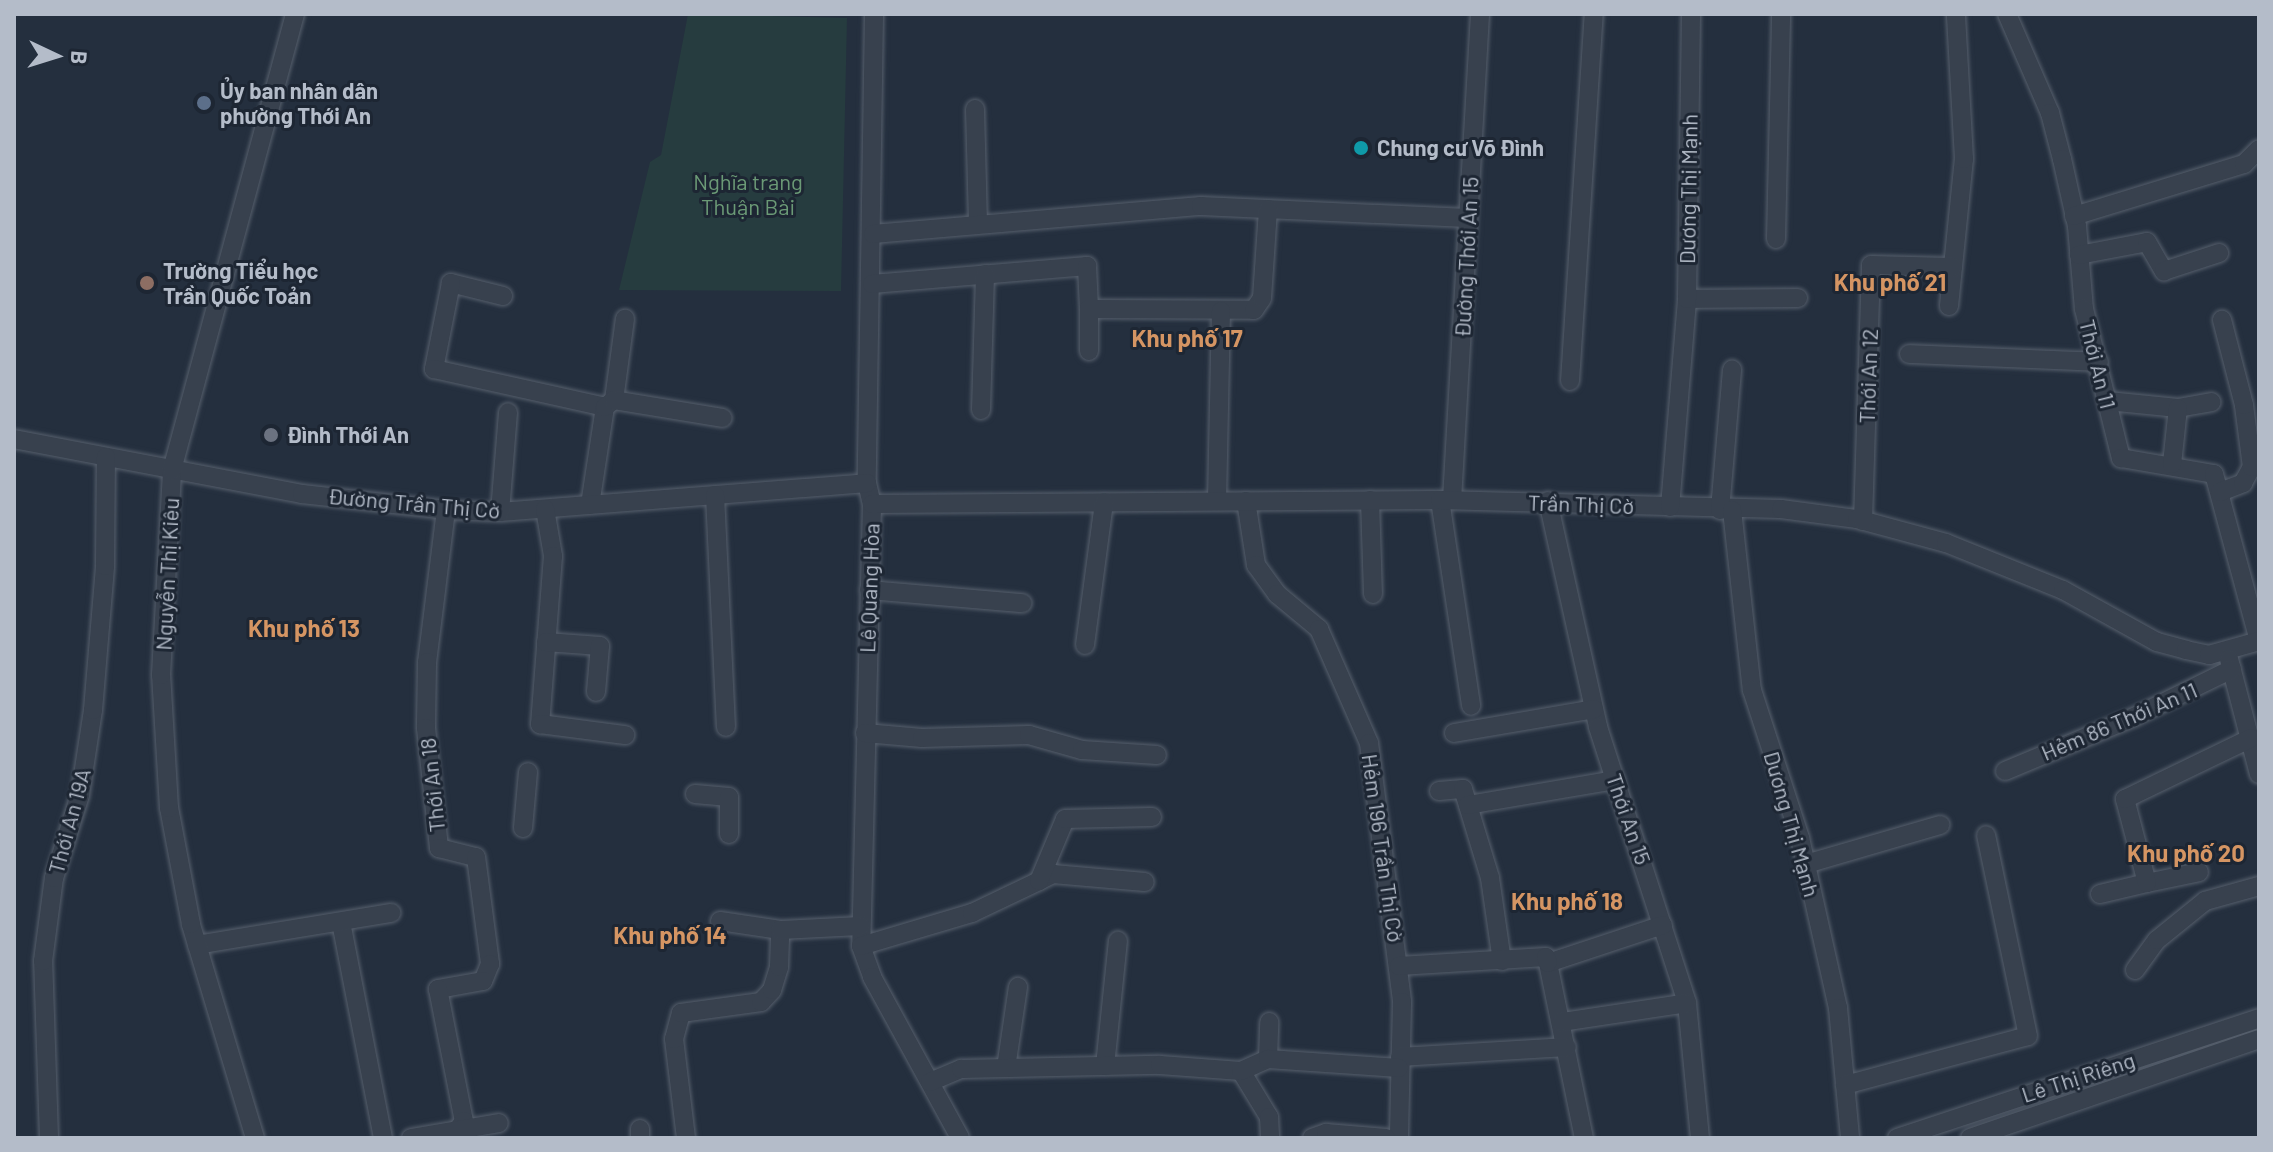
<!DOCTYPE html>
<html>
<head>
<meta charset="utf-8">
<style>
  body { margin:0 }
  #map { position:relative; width:2273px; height:1152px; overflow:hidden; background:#242f3e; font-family:Barlow,sans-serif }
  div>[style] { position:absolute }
  .green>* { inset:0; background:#263c3f }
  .roads { filter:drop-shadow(0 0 2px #565f6c) drop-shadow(0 0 2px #565f6c) }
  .minor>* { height:18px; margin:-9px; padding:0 9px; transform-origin:9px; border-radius:9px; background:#38414e }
  .dots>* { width:22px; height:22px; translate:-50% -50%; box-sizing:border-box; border:4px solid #1d2633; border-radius:50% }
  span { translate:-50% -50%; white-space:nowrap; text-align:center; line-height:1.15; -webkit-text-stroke:6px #1d2633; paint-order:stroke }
  .poi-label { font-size:22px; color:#b4bcc9; font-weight:700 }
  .left { translate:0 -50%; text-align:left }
  .park-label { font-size:22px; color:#6b9a76 }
  .street-label { font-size:22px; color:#b4bcc9 }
  .neighbourhood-label { font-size:24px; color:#d59563; font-weight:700 }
  .frame { position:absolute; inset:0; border:16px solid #b4bcc9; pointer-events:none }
  .north { position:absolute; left:16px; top:16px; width:80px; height:80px; -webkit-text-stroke:6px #1d2633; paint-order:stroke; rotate:94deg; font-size:22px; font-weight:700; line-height:32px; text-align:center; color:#b4bcc9 }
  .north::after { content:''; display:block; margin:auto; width:28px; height:36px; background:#b4bcc9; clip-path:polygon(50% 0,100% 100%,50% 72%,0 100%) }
</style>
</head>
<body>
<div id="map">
  <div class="green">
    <div style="clip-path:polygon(688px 14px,847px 18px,841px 291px,619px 290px,650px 162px,661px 155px)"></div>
  </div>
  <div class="roads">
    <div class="minor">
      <div style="left:874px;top:14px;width:469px;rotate:90.9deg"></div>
      <div style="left:867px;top:483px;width:22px;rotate:77deg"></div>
      <div style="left:872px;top:504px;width:442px;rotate:91.4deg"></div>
      <div style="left:861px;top:946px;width:33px;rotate:70deg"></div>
      <div style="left:872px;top:977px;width:183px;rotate:61.3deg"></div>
      <div style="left:2007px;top:14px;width:108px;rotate:66.5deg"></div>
      <div style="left:2050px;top:113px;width:48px;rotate:75.4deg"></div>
      <div style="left:2062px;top:159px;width:69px;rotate:77.4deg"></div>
      <div style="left:2077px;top:226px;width:83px;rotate:85.2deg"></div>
      <div style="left:2084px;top:309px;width:154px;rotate:76.1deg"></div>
      <div style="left:2121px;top:458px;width:94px;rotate:9.8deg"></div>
      <div style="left:2214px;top:474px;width:173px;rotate:74.9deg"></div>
      <div style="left:975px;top:109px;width:115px;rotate:88.5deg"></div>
      <div style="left:2074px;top:216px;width:178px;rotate:-17deg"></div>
      <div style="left:2244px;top:164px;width:21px;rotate:-45deg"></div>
      <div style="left:873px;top:234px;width:329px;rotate:-4.9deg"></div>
      <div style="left:1201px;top:206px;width:267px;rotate:2.6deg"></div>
      <div style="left:1776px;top:239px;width:225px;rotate:-88.7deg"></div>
      <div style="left:2079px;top:255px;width:69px;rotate:-10.8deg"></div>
      <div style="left:2147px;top:242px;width:34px;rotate:60deg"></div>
      <div style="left:2164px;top:271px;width:58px;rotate:-18.1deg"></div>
      <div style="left:872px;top:284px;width:216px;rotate:-4.8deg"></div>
      <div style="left:1087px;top:266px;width:43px;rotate:87.3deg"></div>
      <div style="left:1089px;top:309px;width:165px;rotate:0.3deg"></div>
      <div style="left:1254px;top:310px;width:14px;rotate:-56deg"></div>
      <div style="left:1262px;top:298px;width:89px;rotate:-86.1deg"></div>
      <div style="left:503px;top:296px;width:54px;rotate:-166deg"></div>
      <div style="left:451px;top:283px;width:88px;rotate:101.2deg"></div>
      <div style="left:434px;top:369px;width:175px;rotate:12.5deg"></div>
      <div style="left:605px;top:407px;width:99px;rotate:98.7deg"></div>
      <div style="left:1687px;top:299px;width:111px;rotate:-0.5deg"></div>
      <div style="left:1949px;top:306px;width:148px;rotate:-84.2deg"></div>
      <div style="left:1964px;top:159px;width:145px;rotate:-93.2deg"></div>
      <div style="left:1089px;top:351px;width:42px;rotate:-90deg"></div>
      <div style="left:1909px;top:354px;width:190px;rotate:2.4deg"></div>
      <div style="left:1570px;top:381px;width:368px;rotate:-86.3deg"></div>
      <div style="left:614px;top:400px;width:82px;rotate:-82.3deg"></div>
      <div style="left:2108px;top:401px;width:70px;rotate:5.7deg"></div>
      <div style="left:2178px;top:408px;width:34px;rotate:-10deg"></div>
      <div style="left:605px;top:407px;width:11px;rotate:-38deg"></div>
      <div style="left:614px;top:400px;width:110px;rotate:9.4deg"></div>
      <div style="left:981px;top:410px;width:136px;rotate:-88.3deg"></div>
      <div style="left:14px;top:439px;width:293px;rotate:10.8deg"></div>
      <div style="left:302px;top:494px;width:145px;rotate:6.3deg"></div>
      <div style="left:446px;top:510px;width:54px;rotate:2.1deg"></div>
      <div style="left:500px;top:512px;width:368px;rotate:-4.5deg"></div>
      <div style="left:2172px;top:464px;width:56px;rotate:-83.9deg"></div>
      <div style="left:2220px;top:492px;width:25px;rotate:-21deg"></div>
      <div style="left:2243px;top:483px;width:18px;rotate:-61deg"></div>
      <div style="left:2252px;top:467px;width:63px;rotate:-97.4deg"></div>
      <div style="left:2244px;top:405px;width:88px;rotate:-104.5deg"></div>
      <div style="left:715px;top:495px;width:232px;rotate:87.3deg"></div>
      <div style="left:1370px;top:500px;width:94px;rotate:88.2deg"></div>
      <div style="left:1440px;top:500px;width:208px;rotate:81.4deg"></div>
      <div style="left:1452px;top:500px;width:487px;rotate:-86.7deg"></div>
      <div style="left:1217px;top:501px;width:190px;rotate:-88.8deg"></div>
      <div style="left:1246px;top:501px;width:65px;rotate:81.1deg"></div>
      <div style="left:1256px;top:565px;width:36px;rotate:54deg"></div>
      <div style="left:1277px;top:594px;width:55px;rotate:39.8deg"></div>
      <div style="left:1319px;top:629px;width:124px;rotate:66.3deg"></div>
      <div style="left:1369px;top:743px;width:261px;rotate:82.7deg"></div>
      <div style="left:1402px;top:1002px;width:136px;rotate:91.3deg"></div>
      <div style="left:1548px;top:501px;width:231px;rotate:77.5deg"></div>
      <div style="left:1598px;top:727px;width:290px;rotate:72.1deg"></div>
      <div style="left:1687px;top:1003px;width:136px;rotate:84.5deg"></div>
      <div style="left:872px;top:504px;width:568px;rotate:-0.4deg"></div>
      <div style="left:1440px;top:500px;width:341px;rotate:1.5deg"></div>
      <div style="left:1781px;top:509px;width:77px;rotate:7.5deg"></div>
      <div style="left:1857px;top:519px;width:92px;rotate:15.1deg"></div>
      <div style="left:1946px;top:543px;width:126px;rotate:21.9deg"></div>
      <div style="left:2063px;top:590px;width:107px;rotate:29deg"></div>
      <div style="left:2157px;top:642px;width:30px;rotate:15deg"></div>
      <div style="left:2186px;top:650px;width:24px;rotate:12deg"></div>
      <div style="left:2209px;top:655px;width:52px;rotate:-15.6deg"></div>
      <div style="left:1670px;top:507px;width:209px;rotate:-85.3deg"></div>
      <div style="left:1687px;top:299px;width:285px;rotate:-89.2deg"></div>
      <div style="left:545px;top:509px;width:48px;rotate:80.3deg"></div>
      <div style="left:553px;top:556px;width:169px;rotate:94.4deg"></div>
      <div style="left:540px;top:724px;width:86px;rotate:7.4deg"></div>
      <div style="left:446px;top:510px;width:153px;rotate:97.1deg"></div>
      <div style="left:427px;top:662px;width:66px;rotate:90.9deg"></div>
      <div style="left:426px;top:728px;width:121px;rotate:83.8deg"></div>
      <div style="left:439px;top:848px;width:38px;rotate:14deg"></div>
      <div style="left:476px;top:857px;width:108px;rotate:82.5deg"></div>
      <div style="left:490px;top:964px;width:18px;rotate:112deg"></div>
      <div style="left:483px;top:981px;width:46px;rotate:169.9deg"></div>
      <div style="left:438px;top:989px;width:135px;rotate:78.9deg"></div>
      <div style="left:464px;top:1121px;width:9px;rotate:126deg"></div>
      <div style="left:1720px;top:510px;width:141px;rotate:-85.1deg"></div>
      <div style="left:1732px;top:510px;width:181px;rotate:83.7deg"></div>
      <div style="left:1752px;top:690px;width:156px;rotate:72deg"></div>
      <div style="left:1800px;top:838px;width:174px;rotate:77.4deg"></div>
      <div style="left:1838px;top:1008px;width:131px;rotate:84.7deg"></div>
      <div style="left:500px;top:512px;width:100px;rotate:-85.4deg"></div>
      <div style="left:1863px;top:521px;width:256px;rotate:-88.2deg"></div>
      <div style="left:1871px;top:265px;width:82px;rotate:1.4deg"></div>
      <div style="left:869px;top:590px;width:154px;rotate:4.9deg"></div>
      <div style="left:546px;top:642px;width:54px;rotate:4.2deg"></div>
      <div style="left:600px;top:646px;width:46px;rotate:95deg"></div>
      <div style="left:1085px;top:645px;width:144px;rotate:-82.4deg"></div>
      <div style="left:2229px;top:659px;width:119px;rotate:75.4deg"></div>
      <div style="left:865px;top:733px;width:57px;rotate:5deg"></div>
      <div style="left:922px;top:738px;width:107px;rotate:-1.6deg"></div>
      <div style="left:1029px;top:735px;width:55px;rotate:15.8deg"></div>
      <div style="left:1082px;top:750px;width:75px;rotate:3.8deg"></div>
      <div style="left:1454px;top:733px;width:142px;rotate:-9.7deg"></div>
      <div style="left:2005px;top:771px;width:140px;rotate:-22.7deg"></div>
      <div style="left:2134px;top:717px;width:109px;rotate:-26.1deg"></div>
      <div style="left:1439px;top:791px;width:24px;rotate:-5deg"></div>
      <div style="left:1463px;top:789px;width:93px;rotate:73.1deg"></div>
      <div style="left:1490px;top:878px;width:84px;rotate:81.8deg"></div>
      <div style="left:695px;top:794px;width:34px;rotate:5deg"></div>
      <div style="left:729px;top:797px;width:37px;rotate:90deg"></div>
      <div style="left:1468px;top:805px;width:150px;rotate:-9.6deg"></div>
      <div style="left:523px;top:828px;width:56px;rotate:-84.9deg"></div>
      <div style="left:1806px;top:864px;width:140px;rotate:-16.2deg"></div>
      <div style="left:1039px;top:881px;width:16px;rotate:-27deg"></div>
      <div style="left:1053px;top:874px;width:92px;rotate:5deg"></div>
      <div style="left:2147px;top:883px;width:53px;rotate:-11.9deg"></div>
      <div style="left:2100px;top:894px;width:48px;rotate:-13.2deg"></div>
      <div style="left:2147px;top:883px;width:87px;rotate:-104.7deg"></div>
      <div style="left:2125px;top:799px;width:140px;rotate:-25.8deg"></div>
      <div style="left:720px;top:921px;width:61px;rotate:8.5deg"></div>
      <div style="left:341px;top:922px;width:220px;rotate:79deg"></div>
      <div style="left:197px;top:945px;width:197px;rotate:-9.4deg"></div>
      <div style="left:861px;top:946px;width:116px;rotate:-16.6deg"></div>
      <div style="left:972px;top:913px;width:74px;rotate:-25.5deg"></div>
      <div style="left:1039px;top:881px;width:67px;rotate:-67.2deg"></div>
      <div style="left:1065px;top:819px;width:87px;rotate:-1.3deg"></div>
      <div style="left:1548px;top:963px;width:179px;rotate:78.4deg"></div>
      <div style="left:1548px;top:963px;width:121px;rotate:-18.3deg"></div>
      <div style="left:1399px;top:966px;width:147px;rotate:-3.5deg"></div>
      <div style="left:1546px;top:957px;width:6px;rotate:72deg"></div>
      <div style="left:2135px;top:970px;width:37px;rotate:-54deg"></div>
      <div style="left:2157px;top:940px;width:62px;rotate:-39.1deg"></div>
      <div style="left:2205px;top:901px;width:56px;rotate:-15.5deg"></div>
      <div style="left:1562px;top:1022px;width:126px;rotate:-8.6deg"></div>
      <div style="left:1400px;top:1057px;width:167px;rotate:-3.4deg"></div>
      <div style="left:1268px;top:1059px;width:37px;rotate:-88deg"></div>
      <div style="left:1105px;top:1066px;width:126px;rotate:-84.1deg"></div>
      <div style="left:1006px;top:1068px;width:82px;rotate:-81.6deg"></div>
      <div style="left:1241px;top:1071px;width:54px;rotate:58.7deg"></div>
      <div style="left:1269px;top:1117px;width:21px;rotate:87deg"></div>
      <div style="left:930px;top:1082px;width:34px;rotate:-23deg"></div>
      <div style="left:961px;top:1069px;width:199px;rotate:-1.2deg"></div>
      <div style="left:1160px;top:1065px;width:81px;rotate:4.2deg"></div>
      <div style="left:1241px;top:1071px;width:30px;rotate:-24deg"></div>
      <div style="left:1268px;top:1059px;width:131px;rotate:3.9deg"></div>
      <div style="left:1845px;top:1085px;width:189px;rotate:-15deg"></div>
      <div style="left:2028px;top:1036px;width:205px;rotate:-101.8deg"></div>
      <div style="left:640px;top:1129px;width:9px;rotate:90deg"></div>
      <div style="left:49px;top:1138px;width:177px;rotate:-91.9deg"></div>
      <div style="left:43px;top:961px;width:84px;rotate:-82.5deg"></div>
      <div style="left:54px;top:878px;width:87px;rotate:-72.6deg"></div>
      <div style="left:80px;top:795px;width:86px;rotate:-81.3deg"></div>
      <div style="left:93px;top:710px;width:144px;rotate:-85.2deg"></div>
      <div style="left:105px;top:566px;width:109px;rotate:-89.5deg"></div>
      <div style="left:255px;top:1138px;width:223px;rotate:-106.7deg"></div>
      <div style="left:191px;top:924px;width:118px;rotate:-100.7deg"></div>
      <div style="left:169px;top:808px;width:133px;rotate:-93.4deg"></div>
      <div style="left:161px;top:675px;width:205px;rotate:-86.9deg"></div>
      <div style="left:172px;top:470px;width:472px;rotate:-74.9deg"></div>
      <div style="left:411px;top:1138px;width:89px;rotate:-9.7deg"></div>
      <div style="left:686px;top:1138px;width:100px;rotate:-96.9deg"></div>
      <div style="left:674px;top:1039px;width:27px;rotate:-75deg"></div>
      <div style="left:681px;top:1013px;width:81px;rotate:-7.8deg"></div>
      <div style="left:761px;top:1002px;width:16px;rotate:-47deg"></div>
      <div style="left:772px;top:990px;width:24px;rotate:-73deg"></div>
      <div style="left:779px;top:967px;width:37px;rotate:-88deg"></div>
      <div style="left:780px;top:930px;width:81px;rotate:-2.8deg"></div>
      <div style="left:1312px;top:1138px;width:15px;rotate:-20deg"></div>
      <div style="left:1326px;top:1133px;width:60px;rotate:4.8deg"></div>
      <div style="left:1897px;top:1138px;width:381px;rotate:-18.3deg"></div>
      <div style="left:1970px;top:1138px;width:305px;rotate:-18.9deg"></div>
    </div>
  </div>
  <div class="dots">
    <div style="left:204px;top:103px;background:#5c6f8a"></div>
    <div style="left:1361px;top:148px;background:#0f9aa8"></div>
    <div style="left:147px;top:283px;background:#8d6e63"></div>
    <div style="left:271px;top:435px;background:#6b7280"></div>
  </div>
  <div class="poi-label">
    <span class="left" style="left:220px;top:103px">Ủy ban nhân dân<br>phường Thới An</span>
    <span class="left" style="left:1377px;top:148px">Chung cư Võ Đình</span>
    <span class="left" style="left:163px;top:283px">Trường Tiểu học<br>Trần Quốc Toản</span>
    <span class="left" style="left:287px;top:435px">Đình Thới An</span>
  </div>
  <div class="park-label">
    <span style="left:748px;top:194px">Nghĩa trang<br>Thuận Bài</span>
  </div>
  <div class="street-label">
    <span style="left:1688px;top:189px;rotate:-89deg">Dương Thị Mạnh</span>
    <span style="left:1466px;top:257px;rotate:-87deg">Đường Thới An 15</span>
    <span style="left:2098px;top:364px;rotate:76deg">Thới An 11</span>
    <span style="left:1868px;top:376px;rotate:-88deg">Thới An 12</span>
    <span style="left:414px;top:503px;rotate:5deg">Đường Trần Thị Cờ</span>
    <span style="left:1581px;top:504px;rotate:2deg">Trần Thị Cờ</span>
    <span style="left:167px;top:574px;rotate:-87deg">Nguyễn Thị Kiêu</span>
    <span style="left:869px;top:588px;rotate:-88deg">Lê Quang Hòa</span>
    <span style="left:2119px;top:721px;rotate:-23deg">Hẻm 86 Thới An 11</span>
    <span style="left:432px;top:785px;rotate:-96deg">Thới An 18</span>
    <span style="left:1629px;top:819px;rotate:71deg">Thới An 15</span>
    <span style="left:69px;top:821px;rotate:-75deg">Thới An 19A</span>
    <span style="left:1792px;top:824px;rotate:74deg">Dương Thị Mạnh</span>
    <span style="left:1383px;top:848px;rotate:82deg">Hẻm 196 Trần Thị Cờ</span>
    <span style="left:2078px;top:1077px;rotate:-18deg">Lê Thị Riêng</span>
  </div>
  <div class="neighbourhood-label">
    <span style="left:1890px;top:282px">Khu phố 21</span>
    <span style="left:1187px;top:338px">Khu phố 17</span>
    <span style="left:304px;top:628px">Khu phố 13</span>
    <span style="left:2186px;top:853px">Khu phố 20</span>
    <span style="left:1567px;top:901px">Khu phố 18</span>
    <span style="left:670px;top:935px">Khu phố 14</span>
  </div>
  <div class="frame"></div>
  <div class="north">B</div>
</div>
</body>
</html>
